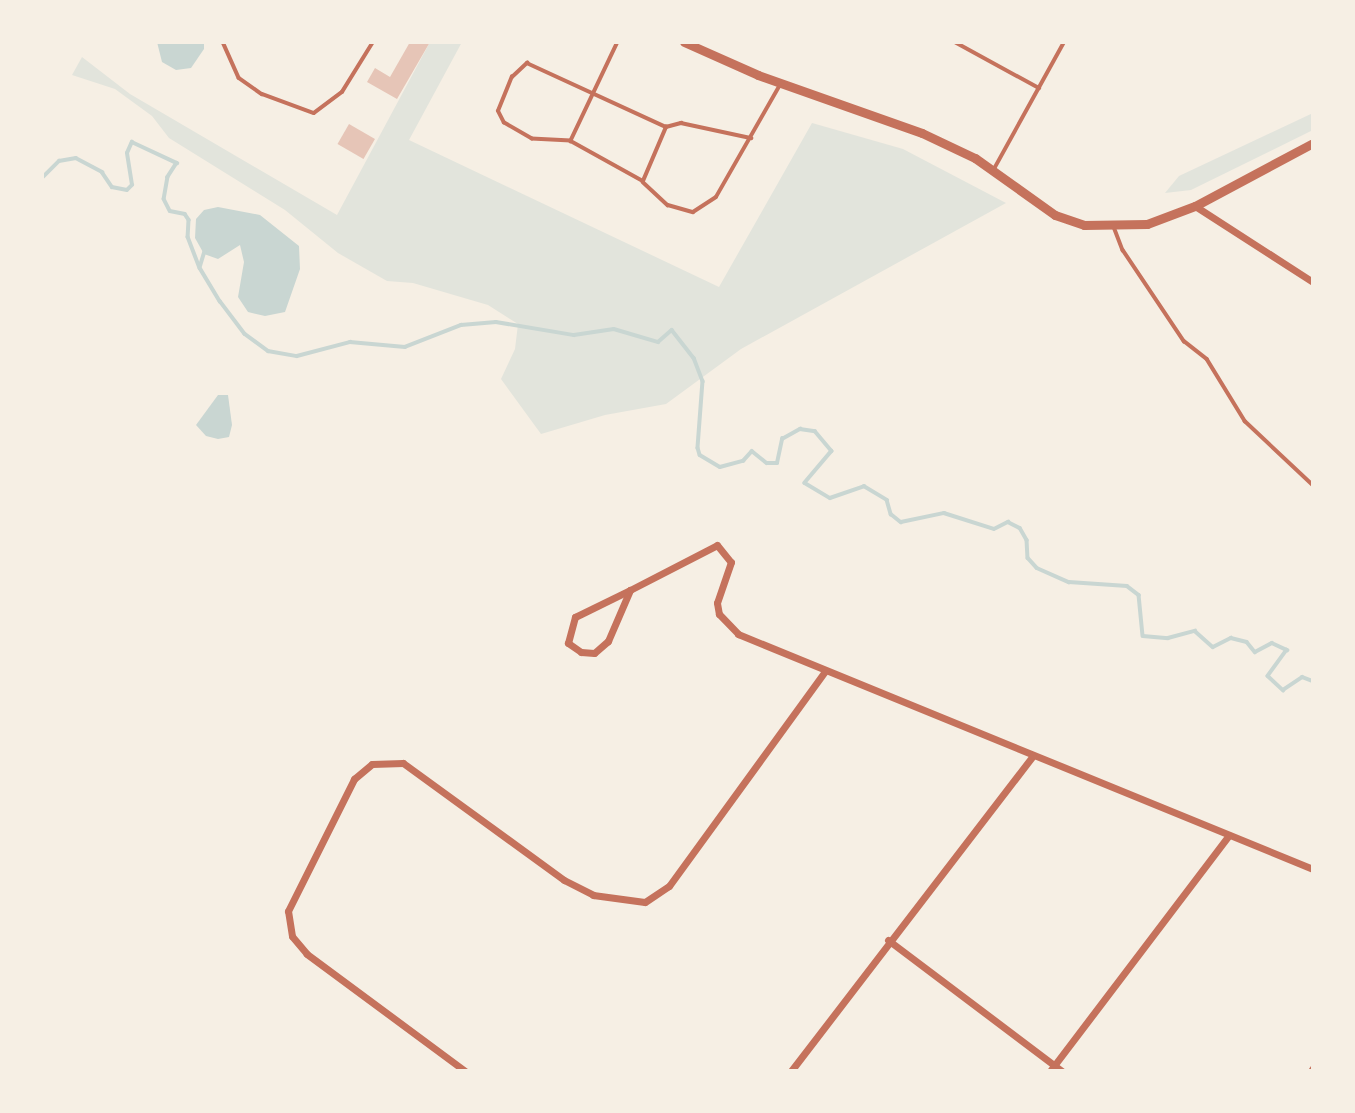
<!DOCTYPE html>
<html>
<head>
<meta charset="utf-8">
<style>
  body { margin:0 }
  #map { position:relative; width:1355px; height:1113px; overflow:hidden; background:#f6efe4; font-family:Arial,sans-serif }
  div>[style] { position:absolute }
  .green>* { inset:0; background:#e2e4dc }
  .water>* { inset:0; background:#c9d6d2 }
  .stream>* { height:3.5px; margin:-1.75px; padding:0 1.75px; transform-origin:1.75px; border-radius:1.75px; background:#c9d6d2 }
  .building>* { inset:0; background:#e6c5b7; transform-origin:0 0 }
  .service>* { height:3.5px; margin:-1.75px; padding:0 1.75px; transform-origin:1.75px; border-radius:1.75px; background:#c5725c }
  .minor>* { height:7px; margin:-3.5px; padding:0 3.5px; transform-origin:3.5px; border-radius:3.5px; background:#c5725c }
  .tertiary>* { height:9px; margin:-4.5px; padding:0 4.5px; transform-origin:4.5px; border-radius:4.5px; background:#c5725c }
  span { translate:-50% -50%; white-space:nowrap; text-align:center; line-height:1.15; -webkit-text-stroke:5px #f6efe4; paint-order:stroke }
  .frame { position:absolute; inset:0; border:44px solid #f6efe4; pointer-events:none }
</style>
</head>
<body>
<div id="map">
  <div class="green">
    <div style="clip-path:polygon(430px 42px,462px 42px,409px 140px,719px 287px,812px 123px,903px 149px,1006px 203px,741px 349px,666px 404px,605px 415px,541px 434px,501px 379px,515px 349px,518px 324px,488px 305px,413px 283px,387px 281px,338px 253px,285px 210px,169px 138px,152px 116px,115px 89px,72px 75px,82px 57px,130px 94px,337px 215px)"></div>
    <div style="clip-path:polygon(1313px 113px,1313px 130px,1191px 190px,1165px 193px,1179px 176px)"></div>
  </div>
  <div class="water">
    <div style="clip-path:polygon(157px 42px,204px 42px,204px 49px,191px 68px,176px 70px,162px 62px)"></div>
    <div style="clip-path:polygon(218px 207px,260px 215px,299px 246px,300px 269px,285px 312px,265px 316px,248px 312px,238px 297px,244px 262px,240px 245px,218px 259px,204px 254px,195px 238px,196px 219px,204px 210px)"></div>
    <div style="clip-path:polygon(218px 395px,228px 395px,232px 425px,229px 437px,218px 439px,206px 436px,196px 425px)"></div>
  </div>
  <div class="stream">
    <div style="left:42px;top:178px;width:24px;rotate:-45deg"></div>
    <div style="left:59px;top:161px;width:17px;rotate:-10deg"></div>
    <div style="left:76px;top:158px;width:30px;rotate:28deg"></div>
    <div style="left:102px;top:172px;width:18px;rotate:56deg"></div>
    <div style="left:112px;top:187px;width:15px;rotate:11deg"></div>
    <div style="left:127px;top:190px;width:7px;rotate:-45deg"></div>
    <div style="left:132px;top:185px;width:32px;rotate:-99deg"></div>
    <div style="left:127px;top:153px;width:12px;rotate:-66deg"></div>
    <div style="left:132px;top:142px;width:50px;rotate:25deg"></div>
    <div style="left:177px;top:163px;width:17px;rotate:123deg"></div>
    <div style="left:168px;top:177px;width:22px;rotate:100deg"></div>
    <div style="left:164px;top:199px;width:13px;rotate:63deg"></div>
    <div style="left:170px;top:211px;width:15px;rotate:11deg"></div>
    <div style="left:185px;top:214px;width:7px;rotate:56deg"></div>
    <div style="left:189px;top:220px;width:17px;rotate:93deg"></div>
    <div style="left:188px;top:237px;width:33px;rotate:69deg"></div>
    <div style="left:200px;top:268px;width:39px;rotate:59deg"></div>
    <div style="left:220px;top:301px;width:41px;rotate:52.9deg"></div>
    <div style="left:245px;top:334px;width:29px;rotate:36deg"></div>
    <div style="left:268px;top:351px;width:29px;rotate:10deg"></div>
    <div style="left:297px;top:356px;width:55px;rotate:-14.8deg"></div>
    <div style="left:350px;top:342px;width:55px;rotate:5.2deg"></div>
    <div style="left:405px;top:347px;width:60px;rotate:-21.4deg"></div>
    <div style="left:461px;top:325px;width:35px;rotate:-5deg"></div>
    <div style="left:496px;top:322px;width:79px;rotate:9.5deg"></div>
    <div style="left:574px;top:335px;width:40px;rotate:-8.5deg"></div>
    <div style="left:614px;top:329px;width:46px;rotate:16.5deg"></div>
    <div style="left:658px;top:342px;width:18px;rotate:-41deg"></div>
    <div style="left:672px;top:330px;width:36px;rotate:52deg"></div>
    <div style="left:694px;top:358px;width:25px;rotate:69deg"></div>
    <div style="left:703px;top:381px;width:67px;rotate:94.3deg"></div>
    <div style="left:698px;top:448px;width:7px;rotate:74deg"></div>
    <div style="left:700px;top:455px;width:23px;rotate:31deg"></div>
    <div style="left:720px;top:467px;width:24px;rotate:-15deg"></div>
    <div style="left:743px;top:461px;width:13px;rotate:-48deg"></div>
    <div style="left:752px;top:451px;width:19px;rotate:39deg"></div>
    <div style="left:767px;top:463px;width:10px"></div>
    <div style="left:777px;top:463px;width:25px;rotate:-78deg"></div>
    <div style="left:782px;top:439px;width:21px;rotate:-29deg"></div>
    <div style="left:800px;top:429px;width:15px;rotate:8deg"></div>
    <div style="left:815px;top:431px;width:26px;rotate:50deg"></div>
    <div style="left:832px;top:451px;width:42px;rotate:130.2deg"></div>
    <div style="left:805px;top:483px;width:29px;rotate:31deg"></div>
    <div style="left:830px;top:498px;width:36px;rotate:-19deg"></div>
    <div style="left:864px;top:486px;width:27px;rotate:31deg"></div>
    <div style="left:887px;top:500px;width:15px;rotate:74deg"></div>
    <div style="left:891px;top:514px;width:13px;rotate:39deg"></div>
    <div style="left:901px;top:522px;width:44px;rotate:-11.8deg"></div>
    <div style="left:944px;top:513px;width:52px;rotate:17.7deg"></div>
    <div style="left:994px;top:529px;width:16px;rotate:-27deg"></div>
    <div style="left:1008px;top:522px;width:13px;rotate:27deg"></div>
    <div style="left:1020px;top:528px;width:14px;rotate:60deg"></div>
    <div style="left:1027px;top:540px;width:18px;rotate:87deg"></div>
    <div style="left:1028px;top:558px;width:13px;rotate:48deg"></div>
    <div style="left:1037px;top:568px;width:35px;rotate:24deg"></div>
    <div style="left:1069px;top:582px;width:58px;rotate:3.9deg"></div>
    <div style="left:1127px;top:586px;width:15px;rotate:37deg"></div>
    <div style="left:1139px;top:595px;width:41px;rotate:84.4deg"></div>
    <div style="left:1143px;top:636px;width:25px;rotate:5deg"></div>
    <div style="left:1168px;top:638px;width:28px;rotate:-15deg"></div>
    <div style="left:1195px;top:631px;width:24px;rotate:42deg"></div>
    <div style="left:1213px;top:647px;width:20px;rotate:-27deg"></div>
    <div style="left:1231px;top:638px;width:16px;rotate:14deg"></div>
    <div style="left:1247px;top:642px;width:13px;rotate:51deg"></div>
    <div style="left:1255px;top:652px;width:19px;rotate:-28deg"></div>
    <div style="left:1272px;top:643px;width:17px;rotate:25deg"></div>
    <div style="left:1287px;top:650px;width:32px;rotate:126deg"></div>
    <div style="left:1268px;top:676px;width:21px;rotate:43deg"></div>
    <div style="left:1283px;top:690px;width:23px;rotate:-34deg"></div>
    <div style="left:1302px;top:677px;width:12px;rotate:20deg"></div>
    <div style="left:200px;top:266px;width:17px;rotate:-73deg"></div>
  </div>
  <div class="building">
    <div style="clip-path:polygon(410px 42px,430px 42px,397px 99px,367px 82px,375px 68px,390px 77px)"></div>
    <div style="left:349px;top:124px;width:30px;height:23px;rotate:30deg"></div>
  </div>
  <div class="service">
    <div style="left:223px;top:42px;width:39px;rotate:66deg"></div>
    <div style="left:239px;top:78px;width:28px;rotate:35deg"></div>
    <div style="left:262px;top:94px;width:55px;rotate:20.1deg"></div>
    <div style="left:314px;top:113px;width:35px;rotate:-37deg"></div>
    <div style="left:342px;top:92px;width:59px;rotate:-58.2deg"></div>
    <div style="left:618px;top:42px;width:110px;rotate:115.4deg"></div>
    <div style="left:571px;top:141px;width:82px;rotate:29.1deg"></div>
    <div style="left:643px;top:181px;width:59px;rotate:-66.9deg"></div>
    <div style="left:955px;top:42px;width:96px;rotate:28.7deg"></div>
    <div style="left:571px;top:141px;width:39px;rotate:-177deg"></div>
    <div style="left:532px;top:139px;width:32px;rotate:-150deg"></div>
    <div style="left:504px;top:123px;width:13px;rotate:-117deg"></div>
    <div style="left:498px;top:111px;width:37px;rotate:-68deg"></div>
    <div style="left:512px;top:77px;width:21px;rotate:-43deg"></div>
    <div style="left:527px;top:63px;width:153px;rotate:24.7deg"></div>
    <div style="left:666px;top:127px;width:16px;rotate:-15deg"></div>
    <div style="left:681px;top:123px;width:72px;rotate:12.1deg"></div>
    <div style="left:994px;top:169px;width:145px;rotate:-61.1deg"></div>
    <div style="left:643px;top:182px;width:34px;rotate:43deg"></div>
    <div style="left:668px;top:205px;width:26px;rotate:16deg"></div>
    <div style="left:693px;top:212px;width:27px;rotate:-33deg"></div>
    <div style="left:716px;top:197px;width:129px;rotate:-60.3deg"></div>
    <div style="left:1114px;top:227px;width:25px;rotate:69deg"></div>
    <div style="left:1123px;top:250px;width:110px;rotate:56.2deg"></div>
    <div style="left:1184px;top:341px;width:29px;rotate:38deg"></div>
    <div style="left:1207px;top:359px;width:73px;rotate:58.5deg"></div>
    <div style="left:1245px;top:421px;width:93px;rotate:43.3deg"></div>
  </div>
  <div class="minor">
    <div style="left:1195px;top:206px;width:140px;rotate:32.8deg"></div>
    <div style="left:630px;top:590px;width:98px;rotate:-27.3deg"></div>
    <div style="left:717px;top:545px;width:22px;rotate:51deg"></div>
    <div style="left:731px;top:562px;width:43px;rotate:108.9deg"></div>
    <div style="left:717px;top:603px;width:11px;rotate:80deg"></div>
    <div style="left:719px;top:614px;width:28px;rotate:46deg"></div>
    <div style="left:738px;top:634px;width:621px;rotate:22.23deg"></div>
    <div style="left:630px;top:590px;width:56px;rotate:113.3deg"></div>
    <div style="left:608px;top:641px;width:18px;rotate:139deg"></div>
    <div style="left:594px;top:653px;width:13px;rotate:-176deg"></div>
    <div style="left:581px;top:652px;width:16px;rotate:-145deg"></div>
    <div style="left:568px;top:643px;width:27px;rotate:-75deg"></div>
    <div style="left:575px;top:617px;width:61px;rotate:-26.1deg"></div>
    <div style="left:888px;top:940px;width:218px;rotate:37deg"></div>
    <div style="left:465px;top:1071px;width:197px;rotate:-143.5deg"></div>
    <div style="left:307px;top:954px;width:23px;rotate:-130deg"></div>
    <div style="left:292px;top:936px;width:25px;rotate:-99deg"></div>
    <div style="left:288px;top:911px;width:148px;rotate:-63.4deg"></div>
    <div style="left:354px;top:779px;width:23px;rotate:-40deg"></div>
    <div style="left:372px;top:764px;width:31px;rotate:-2deg"></div>
    <div style="left:403px;top:763px;width:199px;rotate:36deg"></div>
    <div style="left:564px;top:880px;width:33px;rotate:27deg"></div>
    <div style="left:593px;top:895px;width:52px;rotate:7.7deg"></div>
    <div style="left:645px;top:902px;width:29px;rotate:-34deg"></div>
    <div style="left:669px;top:886px;width:266px;rotate:-54deg"></div>
    <div style="left:791px;top:1071px;width:397px;rotate:-52.5deg"></div>
    <div style="left:1050px;top:1071px;width:296px;rotate:-52.8deg"></div>
    <div style="left:1311px;top:1071px;width:4px;rotate:-56deg"></div>
  </div>
  <div class="tertiary">
    <div style="left:684px;top:42px;width:81px;rotate:24deg"></div>
    <div style="left:758px;top:75px;width:174px;rotate:19.5deg"></div>
    <div style="left:922px;top:133px;width:59px;rotate:25.3deg"></div>
    <div style="left:975px;top:158px;width:98px;rotate:35.5deg"></div>
    <div style="left:1055px;top:215px;width:31px;rotate:19deg"></div>
    <div style="left:1084px;top:225px;width:63px;rotate:-0.9deg"></div>
    <div style="left:1147px;top:224px;width:51px;rotate:-20.6deg"></div>
    <div style="left:1195px;top:206px;width:134px;rotate:-28.1deg"></div>
  </div>
  <div class="frame"></div>
</div>
</body>
</html>
